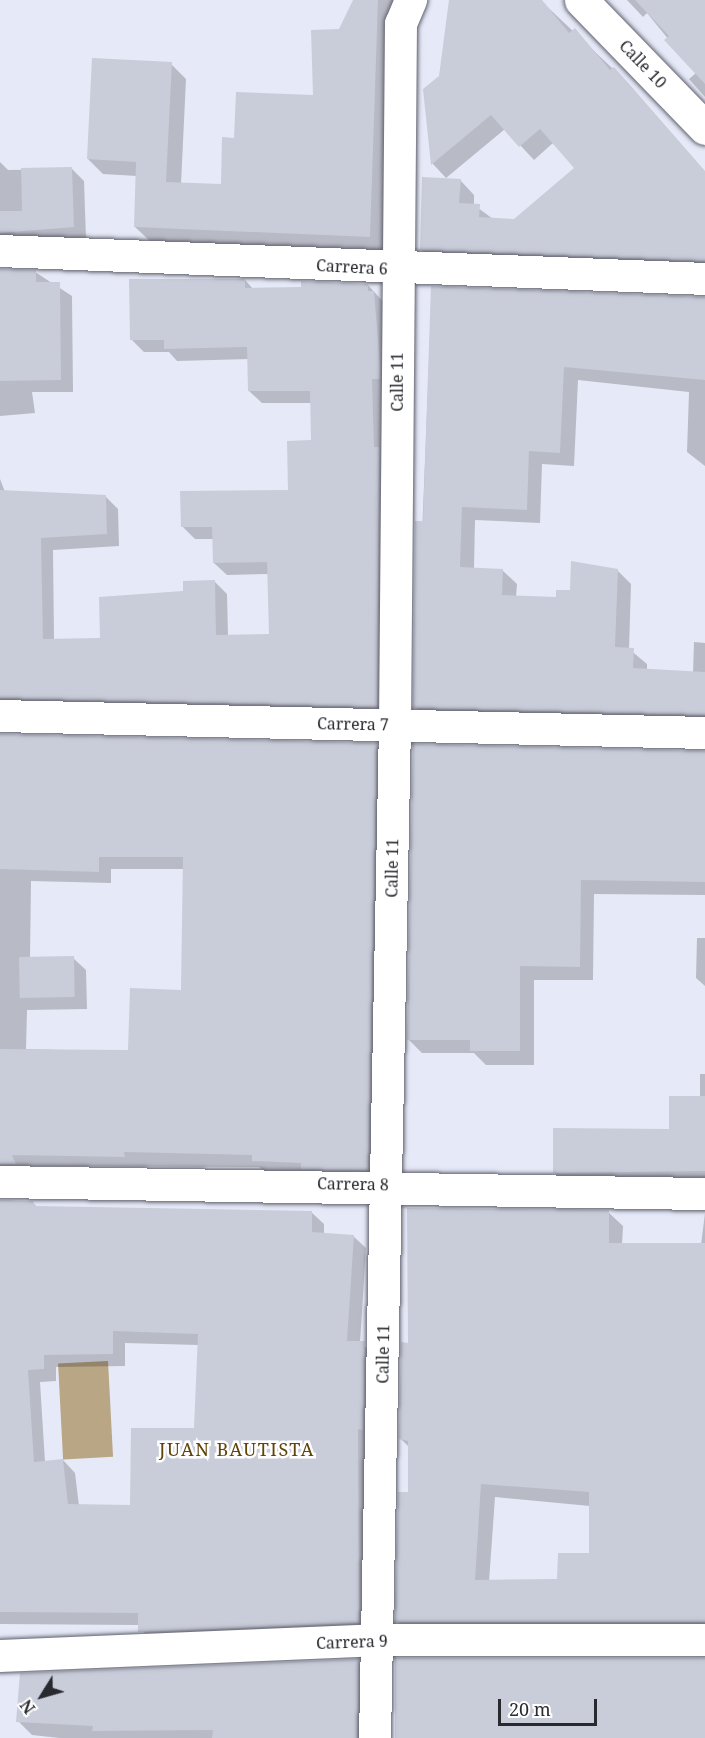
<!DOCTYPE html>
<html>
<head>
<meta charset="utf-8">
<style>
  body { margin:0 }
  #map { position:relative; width:705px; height:1738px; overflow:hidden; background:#e6e9f7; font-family:"Noto Serif",serif }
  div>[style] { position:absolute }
  .water>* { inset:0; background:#b8a685; transform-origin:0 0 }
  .shadow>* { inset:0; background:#0003 }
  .building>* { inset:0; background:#c9ccd9; transform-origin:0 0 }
  .roads { filter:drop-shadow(0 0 2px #5e606c) drop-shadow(0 0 2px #5e606c) }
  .street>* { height:32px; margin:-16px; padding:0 16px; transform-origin:16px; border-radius:16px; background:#fff }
  .secondary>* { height:33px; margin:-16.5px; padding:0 16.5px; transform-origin:16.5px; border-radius:16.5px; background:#fff }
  span { translate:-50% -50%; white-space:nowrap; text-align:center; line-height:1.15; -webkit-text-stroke:5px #fff; paint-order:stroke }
  .street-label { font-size:16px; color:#292a2f }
  .neighbourhood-label { font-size:18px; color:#5f4307; letter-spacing:1.5px }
  .north { position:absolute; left:12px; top:1666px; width:60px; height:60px; -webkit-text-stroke:4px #fff; paint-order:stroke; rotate:233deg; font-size:16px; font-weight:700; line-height:24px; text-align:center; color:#292a2f }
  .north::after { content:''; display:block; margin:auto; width:21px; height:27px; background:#292a2f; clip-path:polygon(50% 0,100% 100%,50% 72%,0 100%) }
  .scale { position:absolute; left:498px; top:1699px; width:99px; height:27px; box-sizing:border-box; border:3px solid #292a2f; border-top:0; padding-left:8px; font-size:18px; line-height:21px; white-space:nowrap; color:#292a2f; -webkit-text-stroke:4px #fff; paint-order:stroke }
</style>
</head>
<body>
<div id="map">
  <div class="water">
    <div style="left:108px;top:1361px;width:96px;height:50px;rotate:87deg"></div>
  </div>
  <div class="shadow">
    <div style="clip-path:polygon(355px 0,393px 0,384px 251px,150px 241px,135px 227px,137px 176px,103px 174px,88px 159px,171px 64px,186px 79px,181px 184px,222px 186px,235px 139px,314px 97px)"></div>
    <div style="clip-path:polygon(450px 0,540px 0,628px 83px,705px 172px,705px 274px,435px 263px,421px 249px,460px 180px,474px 195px,474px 205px,493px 219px,514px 220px,577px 168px,554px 142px,534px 160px,505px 129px,446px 178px,433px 164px,425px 90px,440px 77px)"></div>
    <div style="clip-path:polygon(627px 0,705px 0,705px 97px,689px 79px,696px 73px,647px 13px,643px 17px)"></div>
    <div style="clip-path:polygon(0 162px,8px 170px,72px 169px,84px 181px,86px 239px,0 238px)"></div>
    <div style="clip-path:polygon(35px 272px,72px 296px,73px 392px,32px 392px,35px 413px,0 416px,0 277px)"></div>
    <div style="clip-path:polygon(245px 280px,254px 290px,368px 285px,386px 305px,389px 719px,0 717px,0 479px,5px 492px,106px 497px,118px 509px,119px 546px,53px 550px,54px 640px,101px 640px,215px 582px,227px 594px,228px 636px,271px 635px,269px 574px,227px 575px,214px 563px,214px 539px,195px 539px,182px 526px,290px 491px,313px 442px,312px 403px,262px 403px,249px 391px,249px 359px,177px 361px,169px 352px,144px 352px,132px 340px)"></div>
    <div style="clip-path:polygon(432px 288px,705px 298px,705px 466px,687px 452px,689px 392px,578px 380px,574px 466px,542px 464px,540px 523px,475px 520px,474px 569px,502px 570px,517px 584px,516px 597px,557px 599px,617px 570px,631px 584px,629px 649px,647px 664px,647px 671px,693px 673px,694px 642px,705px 643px,705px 728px,429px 721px,415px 707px)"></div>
    <div style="clip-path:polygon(evenodd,0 736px,376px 745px,388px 757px,380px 1182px,266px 1173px,259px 1167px,23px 1166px,27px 1176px,0 1185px,0 736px,111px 869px,185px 869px,183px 992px,129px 1052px,26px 1049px,27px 1010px,87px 1009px,86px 970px,73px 958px,30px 958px,31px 881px,111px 883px,111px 869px)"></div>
    <div style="clip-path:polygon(705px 752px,705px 895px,594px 894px,593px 980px,534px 980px,534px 1065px,486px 1065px,474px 1053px,422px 1053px,408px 1039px)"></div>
    <div style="clip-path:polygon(697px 938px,705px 938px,705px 986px,696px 978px)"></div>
    <div style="clip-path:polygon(700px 1074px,705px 1074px,705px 1184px,569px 1187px,555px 1173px,670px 1130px,700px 1098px)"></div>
    <div style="clip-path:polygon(evenodd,0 1200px,32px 1202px,38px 1208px,311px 1212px,324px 1224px,324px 1234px,353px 1236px,366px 1248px,360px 1343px,377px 1355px,371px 1635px,152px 1644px,139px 1625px,0 1624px,0 1200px,125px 1343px,199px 1345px,196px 1430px,132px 1507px,79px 1506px,75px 1473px,63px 1460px,45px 1462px,40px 1382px,56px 1381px,56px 1367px,125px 1366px,125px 1343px)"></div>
    <div style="clip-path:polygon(evenodd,608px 1212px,623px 1226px,622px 1245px,701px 1245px,705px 1213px,705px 1636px,411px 1636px,397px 1621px,409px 1493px,410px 1448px,400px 1438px,409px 1344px,608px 1212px,495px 1497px,590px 1506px,590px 1555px,559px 1581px,489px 1582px,495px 1497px)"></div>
    <div style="clip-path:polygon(358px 1660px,372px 1674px,371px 1738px,60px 1738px,32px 1735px,18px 1721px)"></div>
  </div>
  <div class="building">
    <div style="clip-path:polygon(353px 0,378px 0,370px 237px,134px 227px,136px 162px,87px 159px,92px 58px,172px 62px,166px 182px,221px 184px,222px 137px,234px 138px,236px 92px,313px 95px,311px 30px,339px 29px)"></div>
    <div style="clip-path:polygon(449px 0,542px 0,569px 33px,575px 28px,610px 70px,614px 67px,705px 171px,705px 261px,420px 250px,422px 177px,461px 179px,459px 203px,480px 204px,479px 217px,514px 219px,574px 168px,540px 129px,519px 147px,491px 115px,431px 165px,423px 89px,439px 76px)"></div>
    <div style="clip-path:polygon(635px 0,705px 0,705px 84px,664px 40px,669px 36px)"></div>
    <div style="clip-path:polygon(72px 167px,74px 227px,0 233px,0 211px,22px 211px,21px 168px)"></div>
    <div style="clip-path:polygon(0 269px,36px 270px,36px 282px,60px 282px,61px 380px,0 381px)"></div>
    <div style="clip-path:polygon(129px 279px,245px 279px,245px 288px,301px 287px,301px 281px,368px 284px,368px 291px,374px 291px,380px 364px,380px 379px,372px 379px,374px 447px,379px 447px,377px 707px,0 698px,0 490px,106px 495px,107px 534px,41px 538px,43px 639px,100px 638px,99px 597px,183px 591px,183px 581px,215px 580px,216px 635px,269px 634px,267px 562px,213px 563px,212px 527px,181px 527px,180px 491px,288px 490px,287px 441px,311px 440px,310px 391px,248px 391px,247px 347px,164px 349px,164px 340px,130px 340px)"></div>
    <div style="clip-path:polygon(431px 286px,705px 297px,705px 380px,564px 367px,560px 453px,529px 451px,527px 510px,462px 507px,460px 567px,503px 569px,502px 595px,556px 597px,556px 590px,570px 590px,571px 561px,618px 569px,615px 647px,634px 648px,633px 668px,705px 672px,705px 715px,413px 708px,415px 521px,423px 521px)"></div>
    <div style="clip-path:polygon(0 734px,377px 743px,368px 1170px,301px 1169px,301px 1163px,252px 1161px,252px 1155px,124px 1152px,125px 1157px,12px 1155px,16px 1164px,0 1164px,0 1049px,128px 1050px,130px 988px,181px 990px,183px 857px,99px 857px,99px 872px,0 869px)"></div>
    <div style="clip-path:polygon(413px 744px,705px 751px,705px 882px,581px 880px,580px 967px,520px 966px,520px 1051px,470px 1051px,470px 1040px,407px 1040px)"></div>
    <div style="left:74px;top:956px;width:41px;height:55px;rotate:89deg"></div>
    <div style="clip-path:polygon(669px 1096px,705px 1096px,705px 1171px,553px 1173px,553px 1128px,669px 1129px)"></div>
    <div style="clip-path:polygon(evenodd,0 1200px,33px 1201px,35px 1206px,312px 1211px,312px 1232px,354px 1235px,347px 1341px,365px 1341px,363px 1430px,358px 1429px,359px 1623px,138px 1632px,138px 1613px,0 1612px,0 1200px,113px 1331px,198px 1334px,194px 1428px,131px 1428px,130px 1505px,68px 1504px,63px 1459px,34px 1462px,28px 1370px,44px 1369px,44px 1355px,113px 1354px,113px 1331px)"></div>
    <div style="clip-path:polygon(evenodd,407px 1208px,609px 1210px,609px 1243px,705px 1243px,705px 1622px,395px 1622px,398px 1492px,408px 1492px,408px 1441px,399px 1439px,401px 1342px,408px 1343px,407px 1208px,481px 1484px,589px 1492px,589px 1553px,558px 1553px,557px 1579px,475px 1580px,481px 1484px)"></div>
    <div style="left:395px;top:1658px;width:310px;height:80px"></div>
    <div style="clip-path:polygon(359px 1659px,357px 1738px,212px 1738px,213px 1730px,92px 1731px,93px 1726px,16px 1722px,20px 1673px)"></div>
  </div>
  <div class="roads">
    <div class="street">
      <div style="left:0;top:251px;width:706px;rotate:2.27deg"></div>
      <div style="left:0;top:716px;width:705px;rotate:1.38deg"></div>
      <div style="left:0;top:1182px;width:705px;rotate:0.98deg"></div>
      <div style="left:0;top:1656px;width:376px;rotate:-2.4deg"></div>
      <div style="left:376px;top:1640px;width:329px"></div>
      <div style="left:375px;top:1738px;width:1013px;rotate:-88.87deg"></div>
      <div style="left:395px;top:725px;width:701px;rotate:-89.51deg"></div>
      <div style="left:401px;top:24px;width:26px;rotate:-67deg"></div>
    </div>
    <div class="secondary">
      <div style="left:581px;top:0;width:178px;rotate:45.9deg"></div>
    </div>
  </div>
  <div class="street-label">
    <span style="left:643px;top:64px;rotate:46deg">Calle 10</span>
    <span style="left:352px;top:267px;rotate:3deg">Carrera 6</span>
    <span style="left:397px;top:382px;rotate:-90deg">Calle 11</span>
    <span style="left:353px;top:724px;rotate:1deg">Carrera 7</span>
    <span style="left:392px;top:868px;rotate:-89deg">Calle 11</span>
    <span style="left:353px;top:1184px;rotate:1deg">Carrera 8</span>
    <span style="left:383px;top:1354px;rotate:-89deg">Calle 11</span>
    <span style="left:352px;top:1642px;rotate:-2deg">Carrera 9</span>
  </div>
  <div class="neighbourhood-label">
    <span style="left:237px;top:1449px">JUAN BAUTISTA</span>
  </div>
  <div class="north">N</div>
  <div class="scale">20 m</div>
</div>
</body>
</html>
